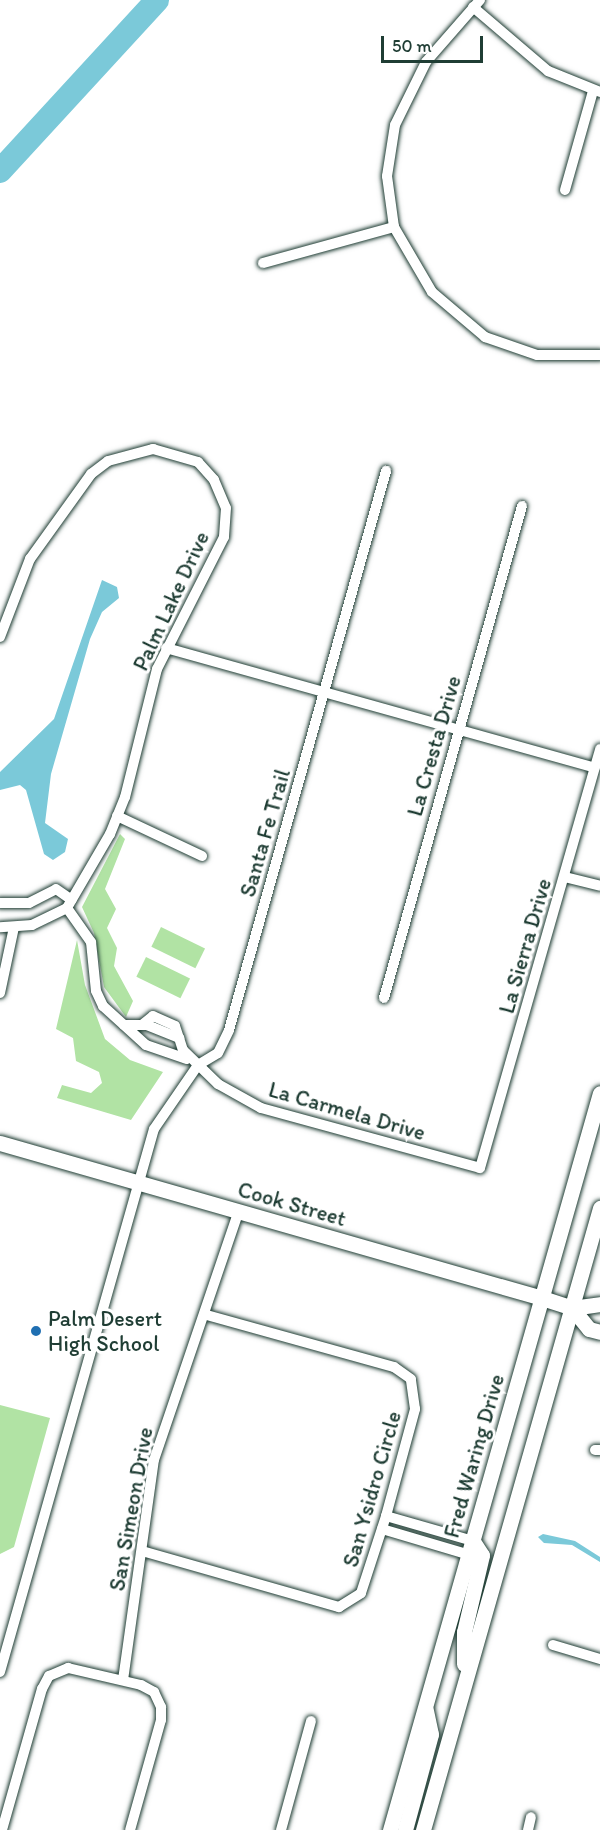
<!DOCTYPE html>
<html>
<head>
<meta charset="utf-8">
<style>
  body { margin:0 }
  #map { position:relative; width:600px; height:1830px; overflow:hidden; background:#fff; font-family:Itim,sans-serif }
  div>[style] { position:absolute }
  .green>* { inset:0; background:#b1e3a4; transform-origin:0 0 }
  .water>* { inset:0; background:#7bc9d9 }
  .river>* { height:24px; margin:-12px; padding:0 12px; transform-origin:12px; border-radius:12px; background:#7bc9d9 }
  .roads { filter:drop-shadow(0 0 2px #1f3d34) drop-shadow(0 0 2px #1f3d34) }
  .street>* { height:10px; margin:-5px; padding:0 5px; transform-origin:5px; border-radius:5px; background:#fff }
  .secondary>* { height:15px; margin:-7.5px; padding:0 7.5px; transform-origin:7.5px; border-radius:7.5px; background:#fff }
  .dots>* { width:16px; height:16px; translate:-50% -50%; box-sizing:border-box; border:3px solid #fff; border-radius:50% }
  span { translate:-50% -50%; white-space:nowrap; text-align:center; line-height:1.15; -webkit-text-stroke:6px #fff; paint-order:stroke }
  .street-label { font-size:22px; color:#1f3d34 }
  .poi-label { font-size:22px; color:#1f3d34 }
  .left { translate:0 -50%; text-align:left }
  .scale { position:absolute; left:381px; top:36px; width:102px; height:27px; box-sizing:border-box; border:3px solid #1f3d34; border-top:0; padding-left:8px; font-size:18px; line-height:21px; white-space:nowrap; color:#1f3d34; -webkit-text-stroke:4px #fff; paint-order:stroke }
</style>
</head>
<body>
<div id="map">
  <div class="green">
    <div style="clip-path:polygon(120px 834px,125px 839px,105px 889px,116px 909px,107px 928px,117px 948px,114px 966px,133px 1001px,126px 1017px,104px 987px,94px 933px,82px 907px)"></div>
    <div style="left:161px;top:927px;width:49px;height:22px;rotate:26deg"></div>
    <div style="clip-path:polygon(77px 940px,85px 985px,105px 1039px,130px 1060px,163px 1072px,131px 1120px,57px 1098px,62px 1085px,91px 1093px,102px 1083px,99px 1072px,76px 1061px,73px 1038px,56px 1029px)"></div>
    <div style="left:146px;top:957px;width:49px;height:22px;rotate:26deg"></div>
    <div style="clip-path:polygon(0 1405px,50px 1418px,14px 1547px,0 1554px)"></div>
  </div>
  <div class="water">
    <div style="clip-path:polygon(102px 580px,117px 587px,119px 598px,102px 612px,90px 639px,51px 774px,45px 823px,68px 839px,65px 852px,53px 860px,44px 854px,26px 790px,20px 785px,0 790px,0 772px,54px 719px)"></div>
    <div style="clip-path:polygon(543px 1534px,575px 1541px,600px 1557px,600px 1562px,572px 1545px,544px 1543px,538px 1537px)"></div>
  </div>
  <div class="river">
    <div style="left:0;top:171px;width:232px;rotate:-47.4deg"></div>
  </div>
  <div class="roads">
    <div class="street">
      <div style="left:480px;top:0;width:82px;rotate:131.1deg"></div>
      <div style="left:426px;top:62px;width:70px;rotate:116.2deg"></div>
      <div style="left:395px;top:125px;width:52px;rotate:98.9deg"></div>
      <div style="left:387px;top:176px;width:51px;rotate:82.2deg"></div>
      <div style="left:394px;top:227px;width:75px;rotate:59.7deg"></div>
      <div style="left:432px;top:292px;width:70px;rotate:40.3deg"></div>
      <div style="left:485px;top:337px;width:55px;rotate:19.1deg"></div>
      <div style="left:537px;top:355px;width:63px"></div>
      <div style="left:473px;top:7px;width:99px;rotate:40.5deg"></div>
      <div style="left:548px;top:71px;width:56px;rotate:22deg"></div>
      <div style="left:565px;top:190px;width:103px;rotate:-74.2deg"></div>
      <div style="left:263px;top:263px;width:136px;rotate:-15.4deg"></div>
      <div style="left:0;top:637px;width:84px;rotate:-69deg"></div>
      <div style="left:30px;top:559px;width:105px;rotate:-54.3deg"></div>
      <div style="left:91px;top:474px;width:21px;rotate:-37deg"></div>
      <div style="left:108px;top:461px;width:47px;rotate:-14.9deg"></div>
      <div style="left:153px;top:449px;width:47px;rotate:16.1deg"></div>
      <div style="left:198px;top:462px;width:24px;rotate:48deg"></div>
      <div style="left:214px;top:480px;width:30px;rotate:67deg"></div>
      <div style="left:226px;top:508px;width:29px;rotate:94deg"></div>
      <div style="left:224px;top:537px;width:148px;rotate:116.9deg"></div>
      <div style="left:157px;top:669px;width:132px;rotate:104deg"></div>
      <div style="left:125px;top:797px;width:40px;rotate:112deg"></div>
      <div style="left:110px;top:834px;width:86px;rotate:120.2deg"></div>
      <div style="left:67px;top:908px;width:39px;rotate:154deg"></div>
      <div style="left:32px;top:925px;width:32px;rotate:176deg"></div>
      <div style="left:166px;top:648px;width:445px;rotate:15.6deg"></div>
      <div style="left:117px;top:816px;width:94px;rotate:25.2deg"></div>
      <div style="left:565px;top:877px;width:36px;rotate:14deg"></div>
      <div style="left:0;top:903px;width:29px"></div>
      <div style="left:29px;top:903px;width:30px;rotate:-27deg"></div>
      <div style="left:56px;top:889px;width:19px;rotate:35deg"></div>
      <div style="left:67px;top:908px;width:42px;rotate:54.8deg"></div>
      <div style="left:91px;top:942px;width:49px;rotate:84.2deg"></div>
      <div style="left:96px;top:991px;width:17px;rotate:65deg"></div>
      <div style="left:103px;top:1006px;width:58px;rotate:42.2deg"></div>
      <div style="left:146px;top:1045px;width:43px;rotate:18.9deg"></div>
      <div style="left:0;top:993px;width:67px;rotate:-78deg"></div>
      <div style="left:384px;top:998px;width:511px;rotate:-74.33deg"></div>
      <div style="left:124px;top:1025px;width:23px"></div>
      <div style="left:147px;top:1025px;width:35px;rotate:22deg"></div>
      <div style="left:179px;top:1038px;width:13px;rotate:72deg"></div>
      <div style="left:183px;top:1050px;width:49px;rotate:44.2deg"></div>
      <div style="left:218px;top:1084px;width:49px;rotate:29.2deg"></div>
      <div style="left:261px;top:1108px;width:227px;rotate:15.3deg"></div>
      <div style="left:480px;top:1168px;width:436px;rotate:-74deg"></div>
      <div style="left:142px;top:1025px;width:14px;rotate:-39deg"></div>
      <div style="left:153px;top:1016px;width:24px;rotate:24deg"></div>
      <div style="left:175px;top:1026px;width:13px;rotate:72deg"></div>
      <div style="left:595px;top:1450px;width:5px"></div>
      <div style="left:386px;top:1516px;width:91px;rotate:16deg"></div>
      <div style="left:382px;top:1529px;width:92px;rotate:16.5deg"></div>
      <div style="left:142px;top:1551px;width:205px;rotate:15.9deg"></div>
      <div style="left:339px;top:1607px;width:26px;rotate:-32deg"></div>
      <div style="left:361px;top:1593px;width:81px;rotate:-72deg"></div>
      <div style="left:386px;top:1516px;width:111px;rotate:-74.8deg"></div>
      <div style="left:415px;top:1409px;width:30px;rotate:-98deg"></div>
      <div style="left:411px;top:1379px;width:21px;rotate:-145deg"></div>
      <div style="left:394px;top:1367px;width:195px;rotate:-164.5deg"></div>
      <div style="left:553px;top:1645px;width:49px;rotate:16.6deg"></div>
      <div style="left:0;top:1672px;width:564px;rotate:-74.17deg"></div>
      <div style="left:154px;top:1129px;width:78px;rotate:-55.5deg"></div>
      <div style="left:198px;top:1065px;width:23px;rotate:-31deg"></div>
      <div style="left:218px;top:1053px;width:25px;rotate:-64deg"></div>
      <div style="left:229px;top:1030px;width:581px;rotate:-74.31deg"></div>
      <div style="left:123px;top:1680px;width:222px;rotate:-82deg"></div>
      <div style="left:154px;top:1460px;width:261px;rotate:-71.2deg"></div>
      <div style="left:2px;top:1830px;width:147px;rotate:-74.2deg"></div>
      <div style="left:42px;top:1689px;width:15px;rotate:-62deg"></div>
      <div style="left:49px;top:1676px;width:21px;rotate:-23deg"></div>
      <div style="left:68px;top:1668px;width:75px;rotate:13.1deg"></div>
      <div style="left:141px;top:1685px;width:15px;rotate:28deg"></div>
      <div style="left:154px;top:1692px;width:17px;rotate:65deg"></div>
      <div style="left:161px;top:1707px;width:13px;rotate:90deg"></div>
      <div style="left:161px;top:1720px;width:114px;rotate:105.7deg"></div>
      <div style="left:281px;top:1830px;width:113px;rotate:-74.6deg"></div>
      <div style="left:528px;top:1830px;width:13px;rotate:-77deg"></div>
    </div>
    <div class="secondary">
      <div style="left:0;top:1143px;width:564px;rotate:15.96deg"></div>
      <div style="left:542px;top:1298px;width:32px;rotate:18deg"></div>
      <div style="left:572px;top:1308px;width:27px;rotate:51deg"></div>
      <div style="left:589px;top:1329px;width:11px;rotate:15deg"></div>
      <div style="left:572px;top:1308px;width:28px;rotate:-8deg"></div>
      <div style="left:464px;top:1664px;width:32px;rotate:-90deg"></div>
      <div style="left:464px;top:1632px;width:79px;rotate:-76.8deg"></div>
      <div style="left:482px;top:1555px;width:17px;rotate:-123deg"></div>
      <div style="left:390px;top:1830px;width:766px;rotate:-74.1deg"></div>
      <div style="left:405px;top:1830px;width:99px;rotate:-74.8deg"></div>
      <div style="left:431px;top:1734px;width:25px;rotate:-102deg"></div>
      <div style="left:423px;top:1830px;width:647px;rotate:-74.12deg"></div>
    </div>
  </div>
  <div class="dots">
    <div style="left:36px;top:1331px;background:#1f6fb2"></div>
  </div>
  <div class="street-label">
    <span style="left:171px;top:601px;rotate:-65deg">Palm Lake Drive</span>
    <span style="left:434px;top:746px;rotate:-74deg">La Cresta Drive</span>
    <span style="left:265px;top:833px;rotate:-74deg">Santa Fe Trail</span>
    <span style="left:525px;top:946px;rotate:-74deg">La Sierra Drive</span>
    <span style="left:347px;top:1111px;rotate:16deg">La Carmela Drive</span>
    <span style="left:292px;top:1204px;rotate:16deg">Cook Street</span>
    <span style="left:474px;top:1456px;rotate:-74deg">Fred Waring Drive</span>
    <span style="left:372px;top:1489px;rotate:-74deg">San Ysidro Circle</span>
    <span style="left:131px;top:1509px;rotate:-80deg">San Simeon Drive</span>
  </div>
  <div class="poi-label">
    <span class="left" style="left:48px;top:1331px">Palm Desert<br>High School</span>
  </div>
  <div class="scale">50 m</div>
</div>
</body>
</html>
